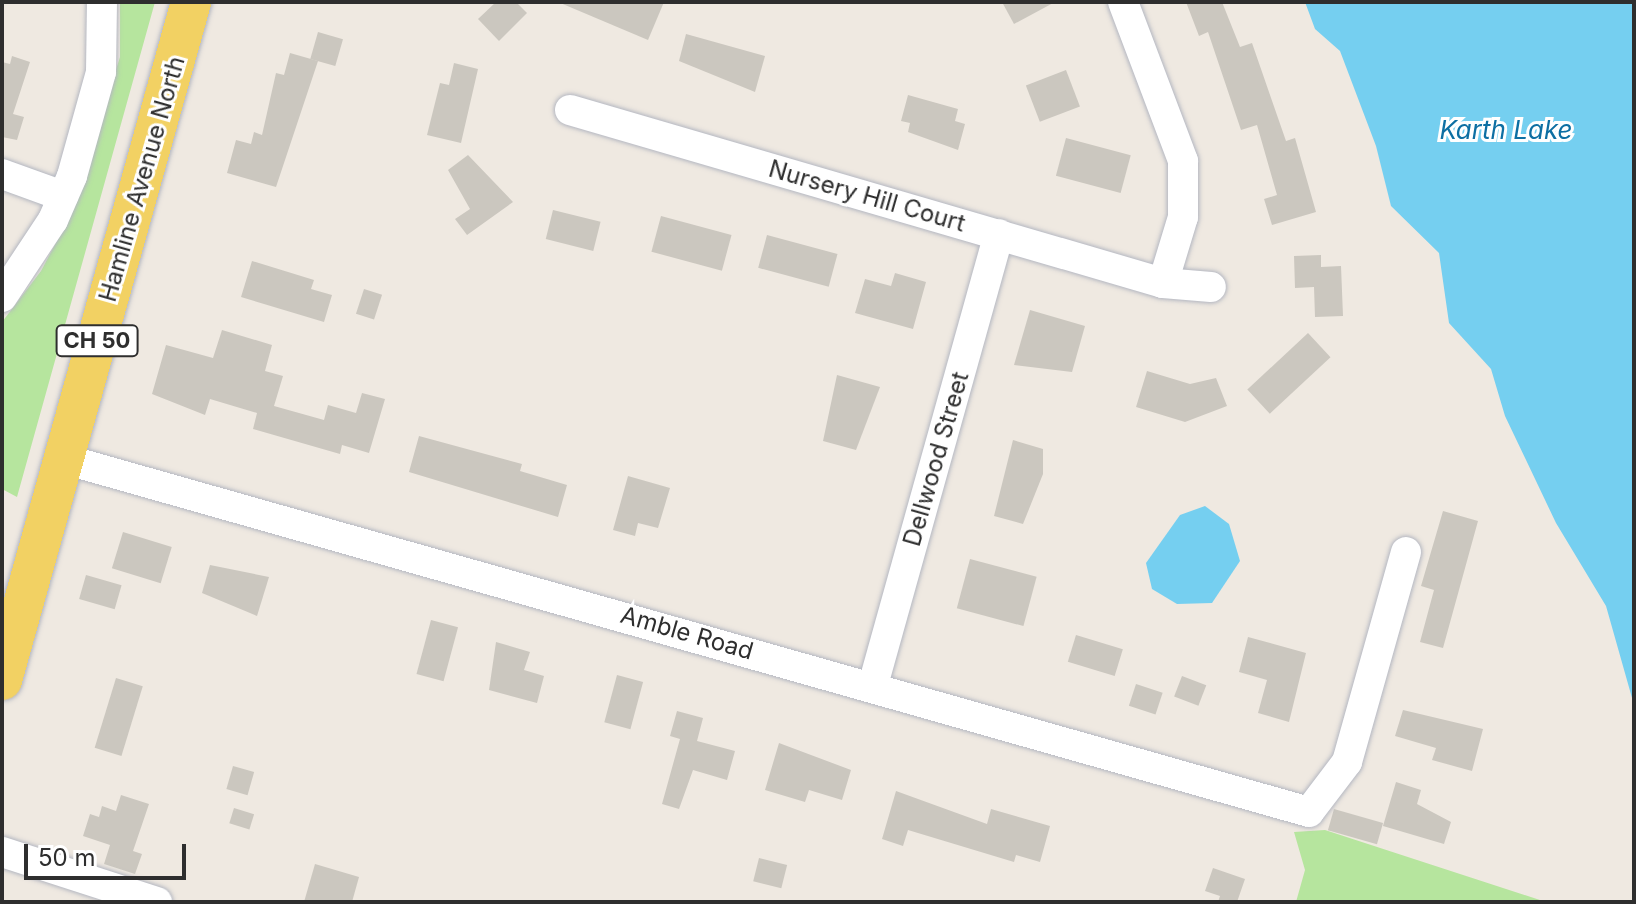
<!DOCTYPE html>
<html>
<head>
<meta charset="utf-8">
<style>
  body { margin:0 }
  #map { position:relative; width:1636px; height:904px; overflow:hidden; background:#efe9e1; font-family:Inter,sans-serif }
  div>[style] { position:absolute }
  .green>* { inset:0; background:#b6e59e }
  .water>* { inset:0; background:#75cff0 }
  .building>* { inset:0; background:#cbc7bf; transform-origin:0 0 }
  .roads { filter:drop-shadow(0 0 2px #b4b7c1) drop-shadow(0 0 2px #b4b7c1) }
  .minor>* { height:30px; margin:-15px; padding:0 15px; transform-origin:15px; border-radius:15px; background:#fff }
  .major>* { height:40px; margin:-20px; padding:0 20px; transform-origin:20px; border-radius:20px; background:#f2d163 }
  span { translate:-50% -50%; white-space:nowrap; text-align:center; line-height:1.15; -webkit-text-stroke:6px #fff; paint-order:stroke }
  .shield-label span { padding:2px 6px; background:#fff; border:2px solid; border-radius:6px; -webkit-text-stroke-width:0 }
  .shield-label { font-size:22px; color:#2e2e2e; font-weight:700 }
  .street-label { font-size:24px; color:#2e2e2e }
  .water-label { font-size:26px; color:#0d6fa3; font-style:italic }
  .frame { position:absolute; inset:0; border:4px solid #2e2e2e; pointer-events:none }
  .scale { position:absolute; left:24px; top:844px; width:162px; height:36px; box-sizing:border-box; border:4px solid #2e2e2e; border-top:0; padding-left:10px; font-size:24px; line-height:28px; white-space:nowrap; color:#2e2e2e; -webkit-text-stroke:6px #fff; paint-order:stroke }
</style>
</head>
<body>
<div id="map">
  <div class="green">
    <div style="clip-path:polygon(120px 2px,155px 2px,17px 497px,2px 489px,2px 322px,41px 271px,69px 218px,120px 57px)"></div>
    <div style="clip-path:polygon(1325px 830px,1546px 902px,1296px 902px,1305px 870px,1294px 832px)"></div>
  </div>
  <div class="water">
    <div style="clip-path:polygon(1305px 2px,1634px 2px,1634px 705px,1606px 606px,1556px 523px,1505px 416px,1491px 369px,1449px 323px,1439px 253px,1391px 206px,1376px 146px,1340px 51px,1315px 29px)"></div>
    <div style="clip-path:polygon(1205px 506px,1229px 524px,1240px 561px,1212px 603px,1177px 604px,1152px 589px,1146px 563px,1180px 515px)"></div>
  </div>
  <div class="building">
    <div style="clip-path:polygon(496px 2px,516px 2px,527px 13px,499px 41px,478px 19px)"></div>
    <div style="clip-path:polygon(558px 2px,664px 2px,648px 40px)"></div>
    <div style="clip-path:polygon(1002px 2px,1055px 2px,1014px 24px)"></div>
    <div style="clip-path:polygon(1186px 2px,1222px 2px,1240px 47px,1252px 43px,1286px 141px,1295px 138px,1316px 212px,1272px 225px,1264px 199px,1277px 195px,1257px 125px,1241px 130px,1208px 32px,1199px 36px)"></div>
    <div style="left:318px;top:32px;width:26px;height:28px;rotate:16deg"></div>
    <div style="clip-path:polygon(686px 34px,765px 56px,755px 92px,679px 61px)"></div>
    <div style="clip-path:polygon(290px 53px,318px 61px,276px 187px,227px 173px,236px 140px,251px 144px,254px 132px,262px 135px,276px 73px,284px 75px)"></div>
    <div style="clip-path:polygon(12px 56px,30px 62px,13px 114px,24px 117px,17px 140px,2px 137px,2px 62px,10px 64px)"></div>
    <div style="clip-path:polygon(454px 63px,478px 69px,461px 143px,427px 135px,440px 83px,449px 85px)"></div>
    <div style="left:1066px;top:70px;width:39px;height:43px;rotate:69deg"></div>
    <div style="clip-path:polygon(908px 95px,958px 109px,955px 121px,965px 124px,958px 150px,908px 132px,910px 123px,901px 121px)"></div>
    <div style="left:1066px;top:138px;width:67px;height:39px;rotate:15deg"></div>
    <div style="clip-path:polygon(468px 155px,513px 202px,467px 235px,455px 219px,470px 209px,448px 170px)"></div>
    <div style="left:553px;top:210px;width:49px;height:30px;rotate:14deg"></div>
    <div style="left:661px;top:216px;width:73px;height:37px;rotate:15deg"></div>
    <div style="left:767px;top:235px;width:73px;height:34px;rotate:15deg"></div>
    <div style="clip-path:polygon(1321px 255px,1321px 267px,1341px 266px,1343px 316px,1315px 317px,1314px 287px,1295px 288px,1294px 256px)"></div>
    <div style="clip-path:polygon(252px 261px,314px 280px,311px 289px,332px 295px,324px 322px,241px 297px)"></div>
    <div style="clip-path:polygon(895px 273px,926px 282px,913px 329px,855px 313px,865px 279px,891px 286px)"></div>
    <div style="left:364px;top:289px;width:19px;height:26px;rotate:18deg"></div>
    <div style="clip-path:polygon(1030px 310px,1085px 326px,1072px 372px,1014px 365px)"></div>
    <div style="clip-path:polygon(222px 330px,272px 345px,265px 371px,283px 376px,274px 406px,324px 420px,328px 405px,356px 413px,362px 393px,385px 399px,369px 453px,342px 445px,340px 454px,253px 429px,257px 413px,210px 399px,205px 415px,152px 394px,166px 345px,213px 358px)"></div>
    <div style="left:1308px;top:333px;width:33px;height:83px;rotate:47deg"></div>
    <div style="clip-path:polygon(1147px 371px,1190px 384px,1216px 378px,1227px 406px,1185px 422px,1136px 407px)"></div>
    <div style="clip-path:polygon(837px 375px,880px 387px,856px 450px,823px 441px)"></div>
    <div style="clip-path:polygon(419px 436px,522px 464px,520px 471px,567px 485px,558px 517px,409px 472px)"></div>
    <div style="clip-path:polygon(1013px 440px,1043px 449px,1043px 474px,1023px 524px,994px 516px)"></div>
    <div style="clip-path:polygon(628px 476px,670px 488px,658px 528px,638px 523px,635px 536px,613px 530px)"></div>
    <div style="clip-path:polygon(1443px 511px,1478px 521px,1443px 648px,1420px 642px,1434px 590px,1421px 586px)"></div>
    <div style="left:123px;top:532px;width:51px;height:38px;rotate:17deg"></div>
    <div style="left:970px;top:559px;width:69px;height:51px;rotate:15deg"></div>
    <div style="clip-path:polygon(210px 565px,269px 577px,257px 616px,202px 593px)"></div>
    <div style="left:86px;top:575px;width:37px;height:25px;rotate:16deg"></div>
    <div style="left:431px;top:620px;width:28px;height:56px;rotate:15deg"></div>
    <div style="left:1076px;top:635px;width:49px;height:28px;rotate:17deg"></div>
    <div style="clip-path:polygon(1248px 637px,1306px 653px,1289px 722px,1258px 713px,1267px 680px,1239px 672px)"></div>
    <div style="clip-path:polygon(496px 642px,530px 652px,524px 670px,544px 676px,537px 703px,489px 690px)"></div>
    <div style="left:617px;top:675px;width:27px;height:49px;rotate:15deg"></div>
    <div style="left:1182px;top:676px;width:26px;height:22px;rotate:21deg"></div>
    <div style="left:116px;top:678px;width:28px;height:73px;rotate:17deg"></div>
    <div style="left:1136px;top:684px;width:28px;height:23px;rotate:18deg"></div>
    <div style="clip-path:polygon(1403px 710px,1483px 729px,1472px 771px,1432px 760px,1436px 748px,1395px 736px)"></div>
    <div style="clip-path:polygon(677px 711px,703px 718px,697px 741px,735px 751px,727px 780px,693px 770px,679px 809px,662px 804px,680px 739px,670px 736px)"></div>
    <div style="clip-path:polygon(779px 743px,851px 770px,842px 800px,809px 790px,805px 802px,765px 790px)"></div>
    <div style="left:233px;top:766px;width:22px;height:24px;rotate:16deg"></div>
    <div style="clip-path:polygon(1396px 782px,1421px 790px,1417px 804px,1451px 822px,1444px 844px,1383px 826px)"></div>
    <div style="clip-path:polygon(896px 791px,987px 824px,991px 809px,1050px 826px,1040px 862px,1016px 855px,1014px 862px,908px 830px,903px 846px,882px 839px)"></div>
    <div style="clip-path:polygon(121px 795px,149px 804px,133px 851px,142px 854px,135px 874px,104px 864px,110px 845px,83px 836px,90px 814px,99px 817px,102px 806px,116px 811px)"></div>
    <div style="left:234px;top:808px;width:21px;height:16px;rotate:17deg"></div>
    <div style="left:1334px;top:809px;width:51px;height:22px;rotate:16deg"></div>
    <div style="left:759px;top:858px;width:29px;height:24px;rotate:14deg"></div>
    <div style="clip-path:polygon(315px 864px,359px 877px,352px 902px,304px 902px)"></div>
    <div style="clip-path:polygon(1213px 868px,1245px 879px,1237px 902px,1218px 902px,1220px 896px,1205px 891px)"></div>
  </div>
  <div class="roads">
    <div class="minor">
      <div style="left:1123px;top:2px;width:170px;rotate:69.3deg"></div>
      <div style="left:1183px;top:161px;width:56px;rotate:90deg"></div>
      <div style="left:1183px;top:217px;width:69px;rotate:106.9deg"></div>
      <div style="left:570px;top:110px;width:618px;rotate:16.26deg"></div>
      <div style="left:1163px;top:283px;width:48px;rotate:4.8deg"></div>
      <div style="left:2px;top:174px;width:65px;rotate:19.8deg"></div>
      <div style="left:2px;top:297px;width:92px;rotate:-56.5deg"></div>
      <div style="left:53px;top:220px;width:48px;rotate:-66.6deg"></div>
      <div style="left:72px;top:176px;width:108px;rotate:-74.4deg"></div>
      <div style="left:101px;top:72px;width:70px;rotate:-89.2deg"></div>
      <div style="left:64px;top:459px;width:1294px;rotate:15.83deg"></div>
      <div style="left:1309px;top:812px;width:63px;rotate:-52.8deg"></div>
      <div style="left:1347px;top:762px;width:218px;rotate:-74.3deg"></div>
      <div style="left:873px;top:685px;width:468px;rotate:-74.4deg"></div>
      <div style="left:2px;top:852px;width:163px;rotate:17.9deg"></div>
    </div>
    <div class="major">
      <div style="left:2px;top:680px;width:704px;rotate:-74.42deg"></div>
    </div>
  </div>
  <div class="shield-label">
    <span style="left:97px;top:341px">CH 50</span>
  </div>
  <div class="street-label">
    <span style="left:142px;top:179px;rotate:-74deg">Hamline Avenue North</span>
    <span style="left:867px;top:196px;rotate:16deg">Nursery Hill Court</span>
    <span style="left:936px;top:459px;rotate:-74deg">Dellwood Street</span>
    <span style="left:687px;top:633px;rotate:16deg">Amble Road</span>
  </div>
  <div class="water-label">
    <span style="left:1506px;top:130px">Karth Lake</span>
  </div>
  <div class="frame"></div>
  <div class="scale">50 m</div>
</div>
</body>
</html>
